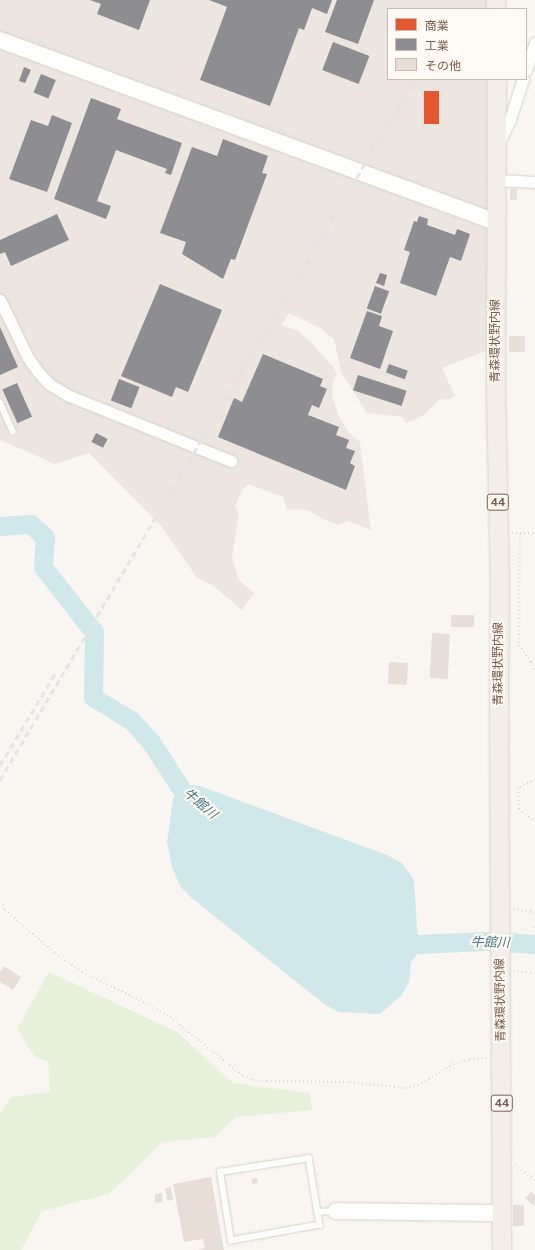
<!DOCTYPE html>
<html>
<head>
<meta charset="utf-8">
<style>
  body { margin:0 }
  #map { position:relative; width:535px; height:1250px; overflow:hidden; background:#f9f5f0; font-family:"Public Sans","Noto Sans JP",sans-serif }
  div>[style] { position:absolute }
  .industrial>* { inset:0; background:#ede5e0 }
  .green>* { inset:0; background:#e7f0db }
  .water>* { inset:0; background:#d0e8ea }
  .shops>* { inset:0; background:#e4572e; transform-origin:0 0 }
  .industry>* { inset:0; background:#8d8d92; transform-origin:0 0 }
  .river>* { height:19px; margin:-9.5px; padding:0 9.5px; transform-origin:9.5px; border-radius:9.5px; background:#d0e8ea }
  .building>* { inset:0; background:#e6ded7; transform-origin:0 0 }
  .path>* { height:2px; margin-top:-1px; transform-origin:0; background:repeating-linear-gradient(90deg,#dcd5d0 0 1px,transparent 0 4px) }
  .roads { filter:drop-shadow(0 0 1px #d7d1cb) drop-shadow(0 0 1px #d7d1cb) }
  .lane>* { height:5.5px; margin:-2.75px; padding:0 2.75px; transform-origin:2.75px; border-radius:2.75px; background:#fefefd }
  .street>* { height:11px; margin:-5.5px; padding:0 5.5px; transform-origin:5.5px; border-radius:5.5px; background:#fefefd }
  .secondary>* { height:16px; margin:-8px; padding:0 8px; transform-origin:8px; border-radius:8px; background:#fefefd }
  .primary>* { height:18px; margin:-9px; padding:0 9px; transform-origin:9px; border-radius:9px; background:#f3eee8 }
  .rail>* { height:3px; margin-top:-1.5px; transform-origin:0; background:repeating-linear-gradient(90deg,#e6e3e7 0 6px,transparent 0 10px) }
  span { translate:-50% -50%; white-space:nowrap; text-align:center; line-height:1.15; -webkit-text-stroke:4px #fffaf3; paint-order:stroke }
  .shield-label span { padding:1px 3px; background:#fffaf3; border:1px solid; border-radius:3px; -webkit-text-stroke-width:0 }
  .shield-label { font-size:11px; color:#7a5c4d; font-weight:700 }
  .street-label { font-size:12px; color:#7a5c4d }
  .water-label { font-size:13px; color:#437c86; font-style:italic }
  .legend { position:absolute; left:387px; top:8px; width:140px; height:72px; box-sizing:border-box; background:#fffaf3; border:1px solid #cabbb1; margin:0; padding:5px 7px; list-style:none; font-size:12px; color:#7a5c4d }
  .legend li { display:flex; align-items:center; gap:8px; height:20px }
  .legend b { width:20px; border:1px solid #cabbb1 }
</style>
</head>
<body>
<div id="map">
  <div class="industrial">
    <div style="clip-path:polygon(0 0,486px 0,487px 9px,388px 9px,388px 79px,487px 79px,488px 350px,442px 368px,455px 396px,449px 399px,439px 400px,421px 417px,406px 423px,403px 417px,367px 413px,341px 372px,334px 339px,320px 328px,289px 313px,282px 325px,298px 331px,311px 342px,333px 367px,337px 374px,333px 383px,332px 396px,338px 414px,349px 433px,360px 442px,371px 530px,348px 521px,338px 525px,323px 519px,310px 511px,297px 509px,287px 510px,283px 497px,249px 484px,243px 489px,235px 506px,239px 513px,232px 558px,239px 580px,254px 593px,242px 610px,211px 584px,197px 578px,162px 527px,89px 453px,55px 464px,0 440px)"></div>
  </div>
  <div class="green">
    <div style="clip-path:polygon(49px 972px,177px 1032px,233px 1083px,310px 1093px,312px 1110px,236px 1117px,215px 1137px,162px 1142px,109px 1194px,42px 1211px,21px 1250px,0 1250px,0 1115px,11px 1097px,50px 1092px,48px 1061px,35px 1057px,17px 1029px)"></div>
  </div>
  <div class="water">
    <div style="clip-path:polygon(190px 785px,200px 786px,387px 855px,402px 863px,414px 880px,418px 944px,417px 954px,411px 962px,409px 982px,402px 995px,380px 1014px,338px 1012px,324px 1004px,193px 899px,180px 886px,172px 867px,167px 842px,173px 799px,182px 790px)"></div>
  </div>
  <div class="shops">
    <div style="left:424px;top:91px;width:15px;height:33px"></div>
  </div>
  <div class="industry">
    <div style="clip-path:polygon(90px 0,150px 0,139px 30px,97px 14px,101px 4px)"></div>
    <div style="clip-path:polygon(209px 0,332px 0,327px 14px,312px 8px,304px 30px,299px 28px,270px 106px,200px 80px,227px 7px)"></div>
    <div style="clip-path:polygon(337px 0,374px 0,358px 44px,325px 32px)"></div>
    <div style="left:333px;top:42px;width:39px;height:30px;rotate:21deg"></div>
    <div style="clip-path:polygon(24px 67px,31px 70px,25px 83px,19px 81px)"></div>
    <div style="left:41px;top:74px;width:16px;height:20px;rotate:22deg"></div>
    <div style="clip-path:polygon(91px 98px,121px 109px,117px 119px,182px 143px,171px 175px,165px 173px,167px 169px,116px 150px,97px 201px,111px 206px,106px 219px,54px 199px)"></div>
    <div style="clip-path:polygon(52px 115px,72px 123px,47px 192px,9px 179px,31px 120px,48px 126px)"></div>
    <div style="clip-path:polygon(223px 139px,268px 156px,262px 173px,267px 174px,235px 260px,231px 259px,223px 279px,182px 254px,186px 242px,160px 233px,192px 147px,217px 156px)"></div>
    <div style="clip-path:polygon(57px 214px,69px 240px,11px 266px,5px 252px,0 254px,0 240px)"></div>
    <div style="clip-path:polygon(419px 216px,428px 219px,427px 225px,455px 235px,457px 229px,470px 234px,461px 261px,450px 257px,436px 296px,400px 283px,410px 252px,404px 250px,414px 221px,417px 222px)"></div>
    <div style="clip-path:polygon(380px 273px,387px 275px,384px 286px,376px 283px)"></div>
    <div style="clip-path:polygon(160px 284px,222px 310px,188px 392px,176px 387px,172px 397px,121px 376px)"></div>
    <div style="left:375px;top:286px;width:15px;height:24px;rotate:20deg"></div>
    <div style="clip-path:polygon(367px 311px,382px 316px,379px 326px,393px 331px,380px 369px,350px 358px)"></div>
    <div style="clip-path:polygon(0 327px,18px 367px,0 375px)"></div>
    <div style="clip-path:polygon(263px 354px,323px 379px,320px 386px,327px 389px,319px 408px,312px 405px,308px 415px,339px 427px,336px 435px,349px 440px,346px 448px,355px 451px,350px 463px,355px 466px,346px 490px,218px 437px,234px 398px,242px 402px)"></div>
    <div style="left:389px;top:364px;width:20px;height:9px;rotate:20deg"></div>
    <div style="left:358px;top:375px;width:51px;height:16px;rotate:18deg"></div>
    <div style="left:119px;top:379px;width:22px;height:23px;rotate:21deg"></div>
    <div style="left:17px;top:383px;width:37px;height:16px;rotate:66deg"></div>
    <div style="left:96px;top:433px;width:13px;height:10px;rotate:27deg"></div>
  </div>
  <div class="river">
    <div style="left:0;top:526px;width:31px;rotate:-4deg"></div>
    <div style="left:31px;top:524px;width:19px;rotate:43deg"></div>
    <div style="left:45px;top:537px;width:30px;rotate:94deg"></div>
    <div style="left:43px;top:567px;width:83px;rotate:51.9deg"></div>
    <div style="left:94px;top:632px;width:65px;rotate:90.9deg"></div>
    <div style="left:93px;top:697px;width:46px;rotate:31.6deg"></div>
    <div style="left:132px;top:721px;width:28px;rotate:48deg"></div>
    <div style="left:151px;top:742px;width:63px;rotate:57.3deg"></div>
    <div style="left:185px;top:795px;width:20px;rotate:37deg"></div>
    <div style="left:393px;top:939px;width:25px;rotate:11deg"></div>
    <div style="left:418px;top:944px;width:67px;rotate:-2.6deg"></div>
    <div style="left:485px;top:941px;width:50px;rotate:3.4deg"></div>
  </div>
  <div class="building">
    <div style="left:510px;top:189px;width:7px;height:11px"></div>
    <div style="left:509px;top:336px;width:16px;height:16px"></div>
    <div style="left:451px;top:615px;width:23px;height:12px"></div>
    <div style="left:432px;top:633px;width:18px;height:45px;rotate:3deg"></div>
    <div style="left:389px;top:662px;width:19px;height:22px;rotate:3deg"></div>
    <div style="clip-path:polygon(4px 966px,21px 977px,13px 990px,0 982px,0 972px)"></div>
    <div style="clip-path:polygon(211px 1177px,224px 1250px,198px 1250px,205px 1248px,203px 1239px,184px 1242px,173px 1184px)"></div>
    <div style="clip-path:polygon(257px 1178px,258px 1183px,252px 1184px,252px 1179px)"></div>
    <div style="left:171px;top:1187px;width:13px;height:6px;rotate:81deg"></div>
    <div style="clip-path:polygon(531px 1192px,535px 1195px,534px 1206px,525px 1198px)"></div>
    <div style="clip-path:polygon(162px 1193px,163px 1202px,155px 1203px,155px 1194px)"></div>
    <div style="left:513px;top:1205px;width:11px;height:21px"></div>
  </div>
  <div class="path">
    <div style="left:512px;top:533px;width:23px"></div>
    <div style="left:520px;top:534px;width:111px;rotate:90.5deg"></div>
    <div style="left:519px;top:645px;width:29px;rotate:56deg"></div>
    <div style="left:535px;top:779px;width:19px;rotate:152deg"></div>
    <div style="left:518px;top:788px;width:21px;rotate:87deg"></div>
    <div style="left:519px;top:809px;width:21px;rotate:39deg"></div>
    <div style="left:0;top:901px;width:10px;rotate:61deg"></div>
    <div style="left:5px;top:910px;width:66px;rotate:40.7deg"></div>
    <div style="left:55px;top:953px;width:33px;rotate:35deg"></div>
    <div style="left:82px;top:972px;width:76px;rotate:25.9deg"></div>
    <div style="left:150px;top:1005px;width:23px;rotate:31deg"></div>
    <div style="left:170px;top:1017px;width:94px;rotate:38.9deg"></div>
    <div style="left:243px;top:1076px;width:11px;rotate:22deg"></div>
    <div style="left:253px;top:1080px;width:14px;rotate:4deg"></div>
    <div style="left:267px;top:1081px;width:83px;rotate:0.7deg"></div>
    <div style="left:350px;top:1082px;width:55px;rotate:6.2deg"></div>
    <div style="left:405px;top:1088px;width:13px;rotate:-13deg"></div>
    <div style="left:418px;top:1085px;width:13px;rotate:-29deg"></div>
    <div style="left:429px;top:1079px;width:28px;rotate:-32deg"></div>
    <div style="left:453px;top:1064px;width:18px;rotate:-16deg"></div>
    <div style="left:470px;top:1059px;width:17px;rotate:-3deg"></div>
    <div style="left:514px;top:909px;width:21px;rotate:8deg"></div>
    <div style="left:533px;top:927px;width:2px;rotate:27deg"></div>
    <div style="left:514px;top:971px;width:21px;rotate:5deg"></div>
    <div style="left:515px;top:1165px;width:25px;rotate:37deg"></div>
  </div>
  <div class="roads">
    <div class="lane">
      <div style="left:0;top:402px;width:32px;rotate:66deg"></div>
      <div style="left:309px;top:1158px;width:68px;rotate:80.7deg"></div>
      <div style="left:320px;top:1225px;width:90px;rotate:169.8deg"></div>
      <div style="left:231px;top:1241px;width:70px;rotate:-99.1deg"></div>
      <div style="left:220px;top:1172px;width:90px;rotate:-8.9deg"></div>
      <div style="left:318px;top:1212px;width:17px;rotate:-3deg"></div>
    </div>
    <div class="street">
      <div style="left:526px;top:70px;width:29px;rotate:-72deg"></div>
      <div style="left:499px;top:142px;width:25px;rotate:-64deg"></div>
      <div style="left:510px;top:119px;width:42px;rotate:-72deg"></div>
      <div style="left:496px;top:180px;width:39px;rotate:3deg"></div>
      <div style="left:0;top:300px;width:64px;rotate:64.2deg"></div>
      <div style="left:28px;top:358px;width:17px;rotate:54deg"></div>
      <div style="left:38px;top:372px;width:16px;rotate:47deg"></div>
      <div style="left:49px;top:384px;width:21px;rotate:31deg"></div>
      <div style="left:67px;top:395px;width:177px;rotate:21.9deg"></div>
    </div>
    <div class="secondary">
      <div style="left:0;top:40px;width:528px;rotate:20.15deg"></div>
      <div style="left:336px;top:1211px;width:166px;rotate:0.7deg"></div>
    </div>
    <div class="primary">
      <div style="left:496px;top:0;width:9px;rotate:90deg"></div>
      <div style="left:497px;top:79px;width:314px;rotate:90.2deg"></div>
      <div style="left:496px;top:393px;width:185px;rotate:88.8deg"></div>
      <div style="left:500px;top:578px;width:130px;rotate:90.4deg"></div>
      <div style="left:499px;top:708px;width:542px;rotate:89.68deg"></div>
    </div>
  </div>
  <div class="rail">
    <div style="left:457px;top:9px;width:11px;rotate:-56deg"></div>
    <div style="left:0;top:765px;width:106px;rotate:-58.9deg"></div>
    <div style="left:0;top:780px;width:815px;rotate:-59.37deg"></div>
  </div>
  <div class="shield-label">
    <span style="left:498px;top:502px">44</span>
    <span style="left:502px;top:1103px">44</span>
  </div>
  <div class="street-label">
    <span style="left:496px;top:341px;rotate:-90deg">青森環状野内線</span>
    <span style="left:499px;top:664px;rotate:-90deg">青森環状野内線</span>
    <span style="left:501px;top:1000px;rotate:-91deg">青森環状野内線</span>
  </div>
  <div class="water-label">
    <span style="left:200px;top:804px;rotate:40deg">牛館川</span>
    <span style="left:490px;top:943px;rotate:1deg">牛館川</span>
  </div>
  <ul class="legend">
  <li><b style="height:11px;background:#e4572e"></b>商業</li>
  <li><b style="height:11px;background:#8d8d92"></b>工業</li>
  <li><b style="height:11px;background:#e6ded7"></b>その他</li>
  </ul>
</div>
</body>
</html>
